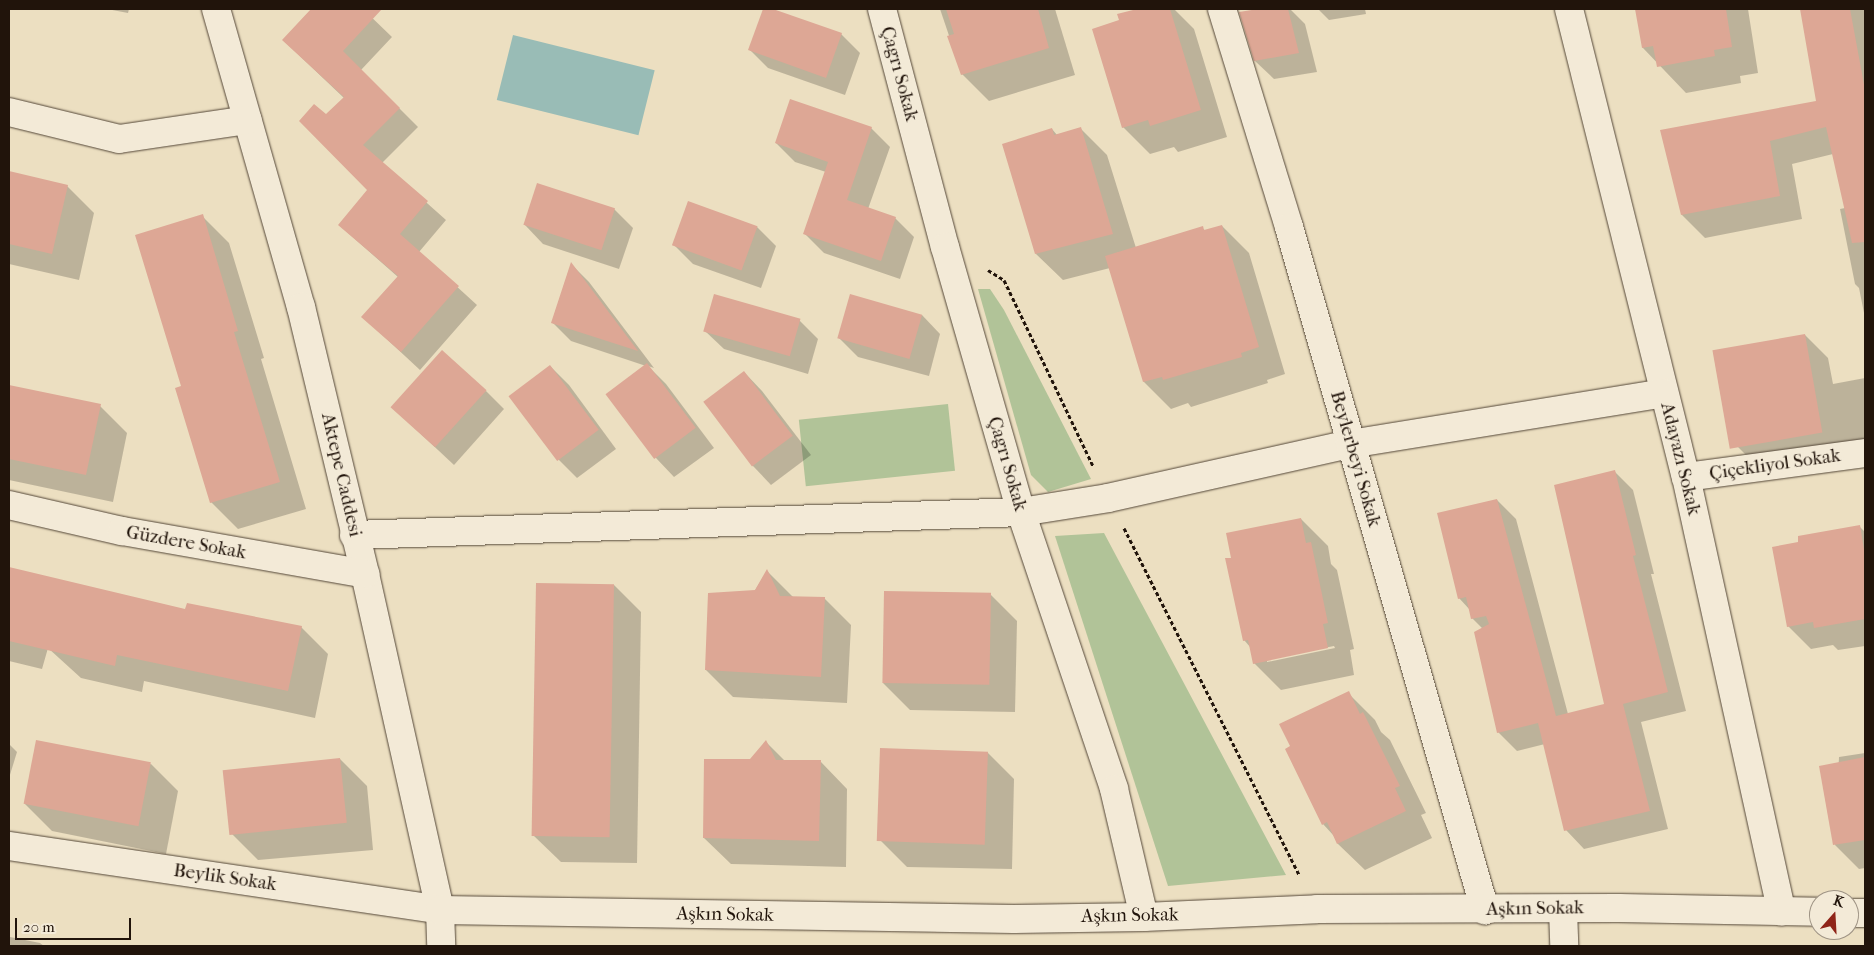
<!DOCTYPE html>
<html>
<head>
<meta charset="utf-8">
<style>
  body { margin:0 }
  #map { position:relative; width:1874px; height:955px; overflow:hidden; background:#ecdfc1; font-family:"IM FELL French Canon",serif }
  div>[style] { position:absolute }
  .green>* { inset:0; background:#b1c398; transform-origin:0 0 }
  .water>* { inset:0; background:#99bcb6; transform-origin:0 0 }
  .shadow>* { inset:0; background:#0003 }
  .building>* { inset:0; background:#dda795; transform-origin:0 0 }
  .path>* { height:3px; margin-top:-1.5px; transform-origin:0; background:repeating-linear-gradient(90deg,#21140b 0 4px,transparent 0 6.5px) }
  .roads { filter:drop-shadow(0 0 1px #544738) drop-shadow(0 0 1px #544738) }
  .minor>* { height:28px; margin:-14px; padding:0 14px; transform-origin:14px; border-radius:14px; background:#f3ead7 }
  span { translate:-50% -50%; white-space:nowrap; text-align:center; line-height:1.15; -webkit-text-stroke:5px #f3ead7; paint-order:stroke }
  .street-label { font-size:19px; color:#21140b }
  .frame { position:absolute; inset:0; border:10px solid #21140b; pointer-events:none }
  .north { position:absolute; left:1809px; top:890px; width:50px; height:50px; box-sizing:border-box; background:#f3ead7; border:1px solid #9f9485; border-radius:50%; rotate:19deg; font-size:14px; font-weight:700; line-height:20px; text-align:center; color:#21140b }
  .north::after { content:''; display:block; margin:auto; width:18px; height:22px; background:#8f2418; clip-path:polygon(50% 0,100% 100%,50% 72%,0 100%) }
  .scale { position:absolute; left:15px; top:918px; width:116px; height:22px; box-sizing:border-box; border:2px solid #21140b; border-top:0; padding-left:6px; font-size:15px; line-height:18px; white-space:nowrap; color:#21140b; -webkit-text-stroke:4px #f3ead7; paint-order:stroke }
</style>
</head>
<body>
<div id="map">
  <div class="green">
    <div style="clip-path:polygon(978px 289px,990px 289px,1004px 310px,1091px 479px,1048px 492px,1031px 475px)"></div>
    <div style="left:948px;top:404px;width:67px;height:150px;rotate:84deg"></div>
    <div style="clip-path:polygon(1104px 533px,1286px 875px,1168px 886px,1055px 536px)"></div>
  </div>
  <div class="water">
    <div style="left:513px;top:35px;width:146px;height:67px;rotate:14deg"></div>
  </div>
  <div class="shadow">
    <div style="clip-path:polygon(107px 9px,129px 9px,128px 13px)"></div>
    <div style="clip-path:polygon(312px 9px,363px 9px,392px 37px,361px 70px,418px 127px,382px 163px,446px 220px,419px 252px,477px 305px,420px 370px,363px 317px,398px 277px,339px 225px,369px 190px,326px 116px,344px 98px,283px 40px)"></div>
    <div style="clip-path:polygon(764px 9px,841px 34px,860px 53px,845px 95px,768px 68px,750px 50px)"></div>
    <div style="clip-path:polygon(940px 9px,1055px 9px,1075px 75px,989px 101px,962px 74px)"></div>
    <div style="clip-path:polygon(1142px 9px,1174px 9px,1194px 29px,1227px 137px,1178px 152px,1174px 147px,1150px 154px,1123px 127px,1120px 21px,1118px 15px)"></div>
    <div style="clip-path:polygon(1265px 9px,1290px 9px,1305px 24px,1317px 72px,1274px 79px,1255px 61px,1241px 13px)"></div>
    <div style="clip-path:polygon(1318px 9px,1365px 9px,1366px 14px,1329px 20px)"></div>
    <div style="clip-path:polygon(1636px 9px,1748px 9px,1758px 73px,1740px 76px,1741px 83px,1686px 93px,1643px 48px)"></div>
    <div style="clip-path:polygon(1802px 9px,1865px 9px,1865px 318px,1859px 288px,1855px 284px,1840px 209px,1845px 208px,1833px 154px,1792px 164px,1802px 219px,1705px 238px,1682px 215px,1661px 131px,1818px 102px)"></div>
    <div style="clip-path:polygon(871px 128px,890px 147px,868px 209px,895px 218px,914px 237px,900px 279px,824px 253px,805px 234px,826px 172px,795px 162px,776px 143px)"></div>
    <div style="clip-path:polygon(1080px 128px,1107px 155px,1136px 248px,1202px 228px,1206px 231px,1222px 226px,1249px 253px,1285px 374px,1267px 380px,1268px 383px,1191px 407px,1188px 403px,1171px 409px,1144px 382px,1110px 268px,1063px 280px,1036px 254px,1052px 129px,1057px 135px)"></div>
    <div style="clip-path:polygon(9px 173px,67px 186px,94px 213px,79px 280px,9px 264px)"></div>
    <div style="clip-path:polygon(614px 209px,633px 228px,619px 269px,543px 244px,525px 225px)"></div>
    <div style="clip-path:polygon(202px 216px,229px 243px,264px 358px,261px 359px,306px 509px,238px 529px,211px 502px,182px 387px)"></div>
    <div style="clip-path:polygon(757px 227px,776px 246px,761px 288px,693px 264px,674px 245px)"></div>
    <div style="clip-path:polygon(571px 264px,589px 282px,654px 368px,648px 366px,666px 384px,714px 448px,674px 477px,656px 458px,646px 366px,571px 341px,552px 322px)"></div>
    <div style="clip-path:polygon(922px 315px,940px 334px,929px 376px,858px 357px,839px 338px)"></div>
    <div style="clip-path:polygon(799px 320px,818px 339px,808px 374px,724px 349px,705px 331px)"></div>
    <div style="clip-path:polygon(1805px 335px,1828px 358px,1833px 384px,1865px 378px,1865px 451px,1761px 470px,1738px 447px)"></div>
    <div style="clip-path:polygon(550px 366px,569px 385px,616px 449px,577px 478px,559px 460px)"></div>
    <div style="clip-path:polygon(744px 372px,762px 391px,811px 455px,771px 485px,753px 466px)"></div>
    <div style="clip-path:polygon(9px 386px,100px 406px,127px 433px,113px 502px,9px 480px)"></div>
    <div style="clip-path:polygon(486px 391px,504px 409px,454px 465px,392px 407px)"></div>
    <div style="clip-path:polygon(1614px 471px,1633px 490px,1654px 574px,1651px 574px,1686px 711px,1641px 722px,1668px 829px,1584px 849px,1566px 830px,1545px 744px,1517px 751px,1498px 732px,1483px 629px,1472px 618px,1470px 610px,1459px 598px,1497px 500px,1516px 519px,1568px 714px,1606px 705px)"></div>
    <div style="clip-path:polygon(evenodd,1301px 519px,1328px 546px,1331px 564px,1337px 570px,1354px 649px,1350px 650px,1354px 675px,1281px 690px,1254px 663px,1251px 648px,1244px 640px,1232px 559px,1301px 519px,1334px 646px,1335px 648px,1267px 662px,1267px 659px,1334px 646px)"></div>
    <div style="clip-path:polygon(1859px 526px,1865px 532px,1865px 646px,1838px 650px,1833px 645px,1811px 649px,1788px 626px,1800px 543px)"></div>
    <div style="clip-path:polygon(9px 568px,186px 610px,301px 627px,328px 654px,315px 718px,144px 681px,142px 692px,81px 678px,48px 648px,42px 669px,9px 661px)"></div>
    <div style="clip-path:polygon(767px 571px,793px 597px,824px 598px,851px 625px,847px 703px,733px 697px,706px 670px)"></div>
    <div style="clip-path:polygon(614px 585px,641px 612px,637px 863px,561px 862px,534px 836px)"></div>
    <div style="clip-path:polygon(990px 594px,1017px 621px,1015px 712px,910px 710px,883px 683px)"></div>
    <div style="clip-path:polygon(1348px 693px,1375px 720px,1381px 732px,1390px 740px,1426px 813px,1421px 815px,1432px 838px,1365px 870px,1338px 844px,1334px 836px,1323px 824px)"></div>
    <div style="clip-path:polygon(766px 742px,785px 761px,821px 762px,847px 789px,846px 867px,731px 864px,704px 838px,751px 760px)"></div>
    <div style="clip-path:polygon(9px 744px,17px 752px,9px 778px)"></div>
    <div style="clip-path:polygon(987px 752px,1014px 779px,1012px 869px,907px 867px,880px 840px)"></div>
    <div style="clip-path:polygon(1865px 753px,1865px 868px,1859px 869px,1835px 845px,1839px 757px)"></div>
    <div style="clip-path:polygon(340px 759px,367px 786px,373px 850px,258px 860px,231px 833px)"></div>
    <div style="clip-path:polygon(151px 764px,178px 791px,166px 854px,52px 831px,25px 804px)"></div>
    <div style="clip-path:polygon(10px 937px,40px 943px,44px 946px,9px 946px)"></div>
  </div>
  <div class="building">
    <div style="clip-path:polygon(311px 9px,382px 9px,343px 51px,400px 108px,363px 145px,428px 201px,400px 234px,459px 286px,401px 352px,361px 317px,398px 276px,338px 225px,367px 190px,299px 121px,314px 104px,326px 114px,344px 97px,282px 40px)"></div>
    <div style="clip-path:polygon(763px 9px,773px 9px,842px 33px,826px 78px,748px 50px)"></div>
    <div style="clip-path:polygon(946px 9px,1038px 9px,1049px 48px,961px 75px,947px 36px,954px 34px)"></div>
    <div style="clip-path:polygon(1137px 9px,1170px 9px,1201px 110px,1150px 126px,1148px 120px,1122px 128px,1092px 29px,1119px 20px,1117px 14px)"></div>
    <div style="clip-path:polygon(1258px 9px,1288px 9px,1299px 53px,1254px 61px,1239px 12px)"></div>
    <div style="clip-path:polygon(1635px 9px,1726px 9px,1732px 47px,1714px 50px,1715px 56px,1657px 67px,1653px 46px,1642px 48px)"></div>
    <div style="clip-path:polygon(1800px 9px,1850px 9px,1865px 90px,1865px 242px,1852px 243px,1826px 127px,1770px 141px,1780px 196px,1681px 215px,1660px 130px,1816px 101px)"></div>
    <div style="clip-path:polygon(790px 99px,872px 127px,847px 200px,896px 217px,881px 261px,803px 234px,828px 162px,775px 143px)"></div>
    <div style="clip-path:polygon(1081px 127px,1113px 234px,1035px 254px,1002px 144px,1052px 128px,1054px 135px)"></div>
    <div style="clip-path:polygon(9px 171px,68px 185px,52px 254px,9px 244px)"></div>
    <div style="left:537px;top:183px;width:82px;height:44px;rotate:18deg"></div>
    <div style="left:688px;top:201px;width:74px;height:47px;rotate:20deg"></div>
    <div style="clip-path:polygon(203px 214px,238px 331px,234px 332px,280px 482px,210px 503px,175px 388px,181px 386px,135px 235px)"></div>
    <div style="clip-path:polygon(1222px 225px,1259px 347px,1241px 353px,1242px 357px,1163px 380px,1162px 377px,1143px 382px,1105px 256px,1203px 226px,1204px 230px)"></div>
    <div style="clip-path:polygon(571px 262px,638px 351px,551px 323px)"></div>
    <div style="left:714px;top:294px;width:90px;height:39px;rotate:16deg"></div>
    <div style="left:850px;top:294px;width:75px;height:46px;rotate:16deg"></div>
    <div style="left:1805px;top:334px;width:100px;height:94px;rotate:80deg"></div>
    <div style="left:442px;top:350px;width:60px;height:77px;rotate:42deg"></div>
    <div style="left:647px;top:363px;width:81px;height:52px;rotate:53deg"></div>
    <div style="left:550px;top:365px;width:81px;height:52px;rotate:53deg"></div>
    <div style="left:744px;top:371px;width:81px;height:51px;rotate:53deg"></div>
    <div style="clip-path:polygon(9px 385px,101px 404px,86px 475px,9px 459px)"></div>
    <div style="clip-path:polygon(1615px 470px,1636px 555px,1633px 556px,1668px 692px,1623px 704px,1650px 811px,1564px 831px,1538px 723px,1497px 733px,1474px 632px,1489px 624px,1486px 616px,1471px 619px,1466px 597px,1458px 599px,1437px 513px,1497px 499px,1556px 716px,1604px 704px,1554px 485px)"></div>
    <div style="clip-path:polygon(1301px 518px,1306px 543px,1311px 542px,1328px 623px,1323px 624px,1328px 648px,1253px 664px,1248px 640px,1243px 641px,1225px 558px,1231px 558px,1226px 533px)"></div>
    <div style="clip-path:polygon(1860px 525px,1865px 556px,1865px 619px,1814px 628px,1813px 622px,1787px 627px,1772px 547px,1798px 542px,1798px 536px)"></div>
    <div style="clip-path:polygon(9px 567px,185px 609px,187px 603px,302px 626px,288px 691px,117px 655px,115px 666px,9px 641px)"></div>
    <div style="clip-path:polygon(767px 569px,780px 596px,825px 597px,821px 677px,705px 670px,708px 593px,755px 590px)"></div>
    <div style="left:536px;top:583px;width:78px;height:253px;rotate:1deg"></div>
    <div style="left:884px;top:591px;width:107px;height:92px;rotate:1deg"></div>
    <div style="clip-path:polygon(1349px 691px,1360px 714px,1363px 712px,1400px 786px,1395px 788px,1406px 811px,1337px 844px,1327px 822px,1322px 825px,1285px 749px,1290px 746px,1279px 724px)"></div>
    <div style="left:36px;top:740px;width:117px;height:65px;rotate:11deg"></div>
    <div style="clip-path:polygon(766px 740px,776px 760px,821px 760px,819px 841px,703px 838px,704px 759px,750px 759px)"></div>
    <div style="left:880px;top:748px;width:108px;height:93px;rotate:2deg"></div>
    <div style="clip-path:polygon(1865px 757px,1865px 840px,1833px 845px,1819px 766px)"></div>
    <div style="left:340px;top:758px;width:65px;height:118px;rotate:84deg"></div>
  </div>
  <div class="path">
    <div style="left:988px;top:270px;width:19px;rotate:32deg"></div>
    <div style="left:1004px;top:280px;width:206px;rotate:64.4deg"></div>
    <div style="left:1124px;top:528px;width:389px;rotate:63.2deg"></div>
  </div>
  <div class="roads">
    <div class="minor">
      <div style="left:216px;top:9px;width:310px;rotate:74.1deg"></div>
      <div style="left:301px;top:307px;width:275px;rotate:76.5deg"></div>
      <div style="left:365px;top:574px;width:344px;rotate:77.4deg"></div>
      <div style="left:440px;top:910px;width:36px;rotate:88deg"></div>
      <div style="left:882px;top:9px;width:246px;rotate:75.2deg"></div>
      <div style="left:945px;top:247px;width:276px;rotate:74deg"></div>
      <div style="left:1021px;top:512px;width:292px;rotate:71.4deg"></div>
      <div style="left:1114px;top:789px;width:131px;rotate:76.8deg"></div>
      <div style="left:1222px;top:9px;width:228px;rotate:72.9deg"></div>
      <div style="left:1289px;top:227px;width:711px;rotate:73.99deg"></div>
      <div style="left:1569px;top:9px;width:482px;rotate:76deg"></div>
      <div style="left:1686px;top:477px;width:445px;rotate:77.6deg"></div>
      <div style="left:9px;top:112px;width:113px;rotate:13.8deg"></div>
      <div style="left:119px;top:139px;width:130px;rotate:-8.4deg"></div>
      <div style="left:1686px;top:477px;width:181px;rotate:-7.6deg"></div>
      <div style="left:9px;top:505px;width:116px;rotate:13deg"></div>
      <div style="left:122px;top:531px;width:247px;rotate:10deg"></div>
      <div style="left:354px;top:535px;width:667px;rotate:-1.97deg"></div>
      <div style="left:1021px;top:512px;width:88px;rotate:-9.1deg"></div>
      <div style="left:1108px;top:498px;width:248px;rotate:-12.6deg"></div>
      <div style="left:1350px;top:444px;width:318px;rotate:-9.2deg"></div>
      <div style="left:9px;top:846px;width:436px;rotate:8.4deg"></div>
      <div style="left:440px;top:910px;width:574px;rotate:0.9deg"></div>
      <div style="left:1014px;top:919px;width:130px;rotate:-0.9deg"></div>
      <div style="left:1144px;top:917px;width:173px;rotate:-2.6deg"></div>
      <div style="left:1317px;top:909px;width:302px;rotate:-0.2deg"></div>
      <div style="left:1619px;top:908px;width:200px;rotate:1.1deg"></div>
      <div style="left:1563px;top:909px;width:37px;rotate:88deg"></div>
      <div style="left:1849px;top:913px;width:16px"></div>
    </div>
  </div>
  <div class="street-label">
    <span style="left:899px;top:74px;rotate:75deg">Çagrı Sokak</span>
    <span style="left:1355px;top:459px;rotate:74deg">Beylerbeyi Sokak</span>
    <span style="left:1680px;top:459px;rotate:76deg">Adayazı Sokak</span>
    <span style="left:1007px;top:464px;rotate:74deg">Çagrı Sokak</span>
    <span style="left:1775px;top:465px;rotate:-8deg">Çiçekliyol Sokak</span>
    <span style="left:341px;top:475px;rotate:77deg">Aktepe Caddesi</span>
    <span style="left:186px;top:543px;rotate:10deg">Güzdere Sokak</span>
    <span style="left:225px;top:878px;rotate:8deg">Beylik Sokak</span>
    <span style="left:1535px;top:909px;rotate:-1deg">Aşkın Sokak</span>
    <span style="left:725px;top:915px;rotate:1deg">Aşkın Sokak</span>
    <span style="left:1130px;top:916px;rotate:-1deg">Aşkın Sokak</span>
  </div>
  <div class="frame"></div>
  <div class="north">K</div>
  <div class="scale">20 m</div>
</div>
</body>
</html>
